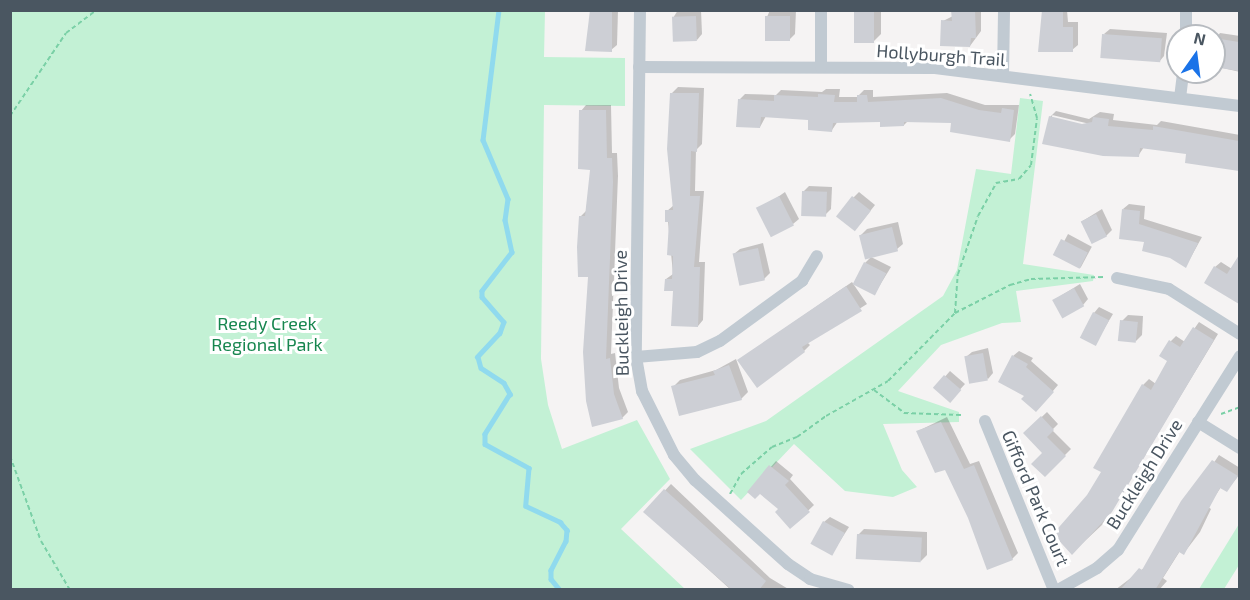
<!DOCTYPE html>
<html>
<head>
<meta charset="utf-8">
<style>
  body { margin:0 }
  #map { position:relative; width:1250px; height:600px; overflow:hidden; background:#f5f3f3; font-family:"Exo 2",sans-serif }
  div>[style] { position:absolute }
  .green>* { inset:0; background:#c3f1d5 }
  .shadow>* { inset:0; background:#0003; transform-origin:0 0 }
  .stream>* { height:4.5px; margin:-2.25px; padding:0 2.25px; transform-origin:2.25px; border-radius:2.25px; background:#90daee }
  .building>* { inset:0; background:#cdcfd5; transform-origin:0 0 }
  .path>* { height:2px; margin-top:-1px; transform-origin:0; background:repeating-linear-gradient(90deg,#7ad0a6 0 4.5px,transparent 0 7.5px) }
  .street>* { height:12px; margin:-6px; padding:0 6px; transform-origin:6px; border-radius:6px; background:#c1cad2 }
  span { translate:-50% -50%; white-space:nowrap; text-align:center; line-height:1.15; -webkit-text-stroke:6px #fff; paint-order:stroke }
  .street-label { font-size:18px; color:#4a5661 }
  .park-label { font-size:18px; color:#17864f }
  .frame { position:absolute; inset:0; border:12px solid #4a5661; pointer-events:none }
  .north { position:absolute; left:1166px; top:24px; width:60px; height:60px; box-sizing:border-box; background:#fff; border:2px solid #b7bbc0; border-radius:50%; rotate:14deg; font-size:16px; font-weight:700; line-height:24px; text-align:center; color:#4a5661 }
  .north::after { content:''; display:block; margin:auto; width:21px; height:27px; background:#1a73e8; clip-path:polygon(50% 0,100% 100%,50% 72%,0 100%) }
</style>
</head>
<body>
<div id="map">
  <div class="green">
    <div style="clip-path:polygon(10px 11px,545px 11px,544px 57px,625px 58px,625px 106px,544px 105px,541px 359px,548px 405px,562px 449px,637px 420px,670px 479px,621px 529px,685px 589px,11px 589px)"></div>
    <div style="clip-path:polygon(1020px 98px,1043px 101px,1023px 264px,1094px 275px,1093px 281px,1016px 291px,1021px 322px,1002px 323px,941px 345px,898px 391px,959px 412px,959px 422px,883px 424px,902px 470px,917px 487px,893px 497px,845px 491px,794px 444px,741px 500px,690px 449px,766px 421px,943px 296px,957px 270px,976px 169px,1011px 174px)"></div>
    <div style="clip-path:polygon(1239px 524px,1239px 565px,1224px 589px,1199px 589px)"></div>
  </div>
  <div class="shadow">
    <div style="clip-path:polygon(591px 10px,618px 10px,617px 45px,611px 50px,587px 50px)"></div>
    <div style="clip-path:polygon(678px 10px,701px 10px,702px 34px,697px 40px,673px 18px)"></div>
    <div style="clip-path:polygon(770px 10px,796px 10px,795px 34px,789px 40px,767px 17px)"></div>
    <div style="clip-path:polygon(855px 10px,881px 10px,881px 34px,874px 41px)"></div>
    <div style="clip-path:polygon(953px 10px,981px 10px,981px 31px,970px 46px,943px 21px,953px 16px)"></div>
    <div style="clip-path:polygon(1044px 10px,1067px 10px,1068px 22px,1078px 22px,1078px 45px,1072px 50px)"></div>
    <div style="clip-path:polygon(1110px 29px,1167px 33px,1164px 56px,1159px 62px,1104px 34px)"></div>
    <div style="clip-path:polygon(1220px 33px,1240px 36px,1240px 72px,1214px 66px,1215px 39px)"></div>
    <div style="clip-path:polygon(678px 87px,704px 88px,702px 144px,696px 150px,695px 191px,704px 191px,699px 262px,705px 262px,703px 320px,698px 326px,666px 279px,673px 274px,667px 211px,674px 205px,672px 93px)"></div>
    <div style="clip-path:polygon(826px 89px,840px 89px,839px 97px,857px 97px,864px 90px,873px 90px,873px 97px,947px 93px,985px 105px,1019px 105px,1015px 134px,1009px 140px,953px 121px,908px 121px,904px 125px,881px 120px,838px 121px,832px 130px,810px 119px,766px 116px,760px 127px,739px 100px,745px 94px,776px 95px,781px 90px,822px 92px)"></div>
    <div style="clip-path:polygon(586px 105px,611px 105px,612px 153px,617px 153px,618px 176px,611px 354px,615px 353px,619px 388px,628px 412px,622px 418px,594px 425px,590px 275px,580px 217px,586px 211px,592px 168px,581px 111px)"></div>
    <div style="clip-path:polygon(evenodd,1056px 111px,1089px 119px,1100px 112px,1114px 114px,1113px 120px,1157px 125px,1161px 121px,1240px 135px,1240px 169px,1186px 162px,1188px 153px,1144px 147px,1138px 156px,1103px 154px,1044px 143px,1050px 117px,1056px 111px,1052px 115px,1090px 124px,1089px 127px,1052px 118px,1052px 115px)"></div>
    <div style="clip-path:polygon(809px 186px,832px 187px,831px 209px,825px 215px,803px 192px)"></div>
    <div style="clip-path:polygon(785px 192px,799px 219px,793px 224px,759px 210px)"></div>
    <div style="clip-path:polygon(859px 192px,875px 205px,860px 224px,853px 198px)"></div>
    <div style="clip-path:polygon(1129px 204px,1145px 206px,1144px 219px,1202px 237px,1186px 266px,1146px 241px,1123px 209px)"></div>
    <div style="clip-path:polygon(1102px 209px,1112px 230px,1106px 236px,1081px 222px)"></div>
    <div style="clip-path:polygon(898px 222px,903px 244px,897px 249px,861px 235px,867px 229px)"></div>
    <div style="left:1068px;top:234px;width:27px;height:24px;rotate:28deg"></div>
    <div style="clip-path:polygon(763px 243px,770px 273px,764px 279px,734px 254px,740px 249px)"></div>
    <div style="clip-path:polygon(871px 257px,891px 267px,875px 293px,865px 263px)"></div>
    <div style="clip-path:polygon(1240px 258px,1240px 299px,1237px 301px,1215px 267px,1221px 262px,1232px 269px)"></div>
    <div style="clip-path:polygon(852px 282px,867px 304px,807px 342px,810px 345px,804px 351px,739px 360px)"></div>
    <div style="clip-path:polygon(1080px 284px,1088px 299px,1083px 305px,1054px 300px)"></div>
    <div style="clip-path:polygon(1099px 307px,1113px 314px,1095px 344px,1094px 313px)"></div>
    <div style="clip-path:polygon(1128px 315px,1143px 316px,1142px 335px,1136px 341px,1122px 321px)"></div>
    <div style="clip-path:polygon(1199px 322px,1218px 334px,1103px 524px,1072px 553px,1089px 496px,1103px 471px,1095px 467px,1143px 385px,1149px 379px,1156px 384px,1169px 360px,1171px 341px,1176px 336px,1185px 342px)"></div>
    <div style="clip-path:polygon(988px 348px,993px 373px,988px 379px,966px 357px,972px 352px)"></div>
    <div style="clip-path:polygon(1019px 351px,1033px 358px,1031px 361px,1058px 385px,1041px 405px,1026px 396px,1013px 356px)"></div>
    <div style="clip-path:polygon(736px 359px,748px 392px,741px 399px,673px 387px,680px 380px,716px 370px)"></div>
    <div style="clip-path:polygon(950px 371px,965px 384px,955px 395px,935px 388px)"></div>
    <div style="clip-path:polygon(1047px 412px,1058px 424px,1052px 430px,1071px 449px,1045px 475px,1044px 453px,1025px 433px)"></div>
    <div style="clip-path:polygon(947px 417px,970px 464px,979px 461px,1018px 553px,1012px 559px,970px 517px,945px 468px,918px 431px)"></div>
    <div style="clip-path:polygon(1219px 455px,1240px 468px,1240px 474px,1227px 490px,1221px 487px,1208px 507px,1211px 509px,1200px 532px,1184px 553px,1180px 551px,1163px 578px,1167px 581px,1159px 590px,1115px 590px,1144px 568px)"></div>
    <div style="clip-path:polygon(776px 461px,793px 475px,790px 479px,814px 505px,791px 527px,781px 508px,760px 492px,749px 492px)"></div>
    <div style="clip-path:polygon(671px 484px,770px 578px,790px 590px,731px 590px,645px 512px)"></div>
    <div style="clip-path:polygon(830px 517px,849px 527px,831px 555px,824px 522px)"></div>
    <div style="clip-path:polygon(864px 529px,927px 532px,927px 555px,921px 561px,858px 535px)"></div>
  </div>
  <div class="stream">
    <div style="left:499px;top:10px;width:131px;rotate:97deg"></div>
    <div style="left:483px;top:140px;width:64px;rotate:67deg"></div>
    <div style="left:508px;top:199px;width:21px;rotate:98deg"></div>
    <div style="left:505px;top:220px;width:33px;rotate:78deg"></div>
    <div style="left:512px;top:252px;width:49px;rotate:127.6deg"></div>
    <div style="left:482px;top:291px;width:6px;rotate:90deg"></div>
    <div style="left:482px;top:297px;width:33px;rotate:49deg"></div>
    <div style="left:504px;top:322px;width:12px;rotate:110deg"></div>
    <div style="left:500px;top:333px;width:33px;rotate:133deg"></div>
    <div style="left:478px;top:357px;width:11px;rotate:75deg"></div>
    <div style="left:481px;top:368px;width:27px;rotate:33deg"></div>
    <div style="left:504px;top:383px;width:13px;rotate:61deg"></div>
    <div style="left:510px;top:394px;width:47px;rotate:122deg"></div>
    <div style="left:485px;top:434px;width:10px;rotate:90deg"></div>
    <div style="left:485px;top:444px;width:50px;rotate:28.6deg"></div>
    <div style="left:529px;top:468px;width:38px;rotate:95deg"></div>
    <div style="left:526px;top:506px;width:38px;rotate:25deg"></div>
    <div style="left:560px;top:522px;width:11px;rotate:49deg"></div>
    <div style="left:567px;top:530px;width:11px;rotate:95deg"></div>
    <div style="left:566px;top:541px;width:33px;rotate:117deg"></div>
    <div style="left:551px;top:570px;width:9px;rotate:90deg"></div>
    <div style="left:551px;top:579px;width:14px;rotate:51deg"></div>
  </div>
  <div class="building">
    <div style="clip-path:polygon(590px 10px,612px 10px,612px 52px,585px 51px)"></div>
    <div style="left:854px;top:10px;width:20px;height:33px"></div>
    <div style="clip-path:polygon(951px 10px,975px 10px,976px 38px,971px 38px,970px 47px,940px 46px,941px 20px,952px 21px)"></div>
    <div style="clip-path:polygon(1042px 10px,1063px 10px,1063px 27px,1073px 27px,1073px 52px,1038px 52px)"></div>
    <div style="left:696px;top:16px;width:25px;height:24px;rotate:88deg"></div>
    <div style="left:765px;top:16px;width:25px;height:25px"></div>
    <div style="left:1102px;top:34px;width:60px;height:24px;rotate:4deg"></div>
    <div style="clip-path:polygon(1214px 38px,1239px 42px,1239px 71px,1214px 67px)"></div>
    <div style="clip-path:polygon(670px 93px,699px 93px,697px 152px,691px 151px,690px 196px,700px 196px,694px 267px,700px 267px,698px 327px,671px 326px,673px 291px,664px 291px,665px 279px,672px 279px,673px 256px,667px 255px,669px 222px,665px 222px,665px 210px,673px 210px,667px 149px)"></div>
    <div style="clip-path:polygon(818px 94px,835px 95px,834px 102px,857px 102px,857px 95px,867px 95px,868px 102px,941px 98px,979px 110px,1001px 113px,1002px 108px,1014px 110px,1010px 142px,950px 132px,951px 123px,904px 122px,904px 126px,880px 127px,880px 122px,833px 123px,832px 132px,808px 130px,808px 120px,761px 117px,760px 128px,736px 127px,738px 99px,774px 101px,774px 95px,818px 97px)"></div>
    <div style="clip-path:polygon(579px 110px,606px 110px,607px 158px,612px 158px,613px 182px,606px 359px,610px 358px,614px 394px,623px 419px,592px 427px,586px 401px,583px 352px,588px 277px,578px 277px,577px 247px,579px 216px,585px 216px,590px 170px,578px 169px)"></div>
    <div style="clip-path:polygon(1049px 116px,1082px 124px,1092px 122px,1093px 117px,1109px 119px,1108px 126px,1153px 130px,1153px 126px,1239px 141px,1239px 171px,1185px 163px,1186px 154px,1140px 148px,1139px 157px,1103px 156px,1042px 144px)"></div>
    <div style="left:802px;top:191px;width:25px;height:25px;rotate:2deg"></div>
    <div style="left:779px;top:196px;width:33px;height:26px;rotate:63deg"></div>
    <div style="left:852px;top:196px;width:24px;height:26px;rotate:38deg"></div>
    <div style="clip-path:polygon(1122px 209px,1140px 211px,1139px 224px,1198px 243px,1186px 268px,1170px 258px,1142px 251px,1144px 242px,1119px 239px)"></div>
    <div style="left:1096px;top:214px;width:25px;height:17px;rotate:64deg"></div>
    <div style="left:892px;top:227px;width:25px;height:34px;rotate:76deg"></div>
    <div style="left:1061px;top:239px;width:30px;height:18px;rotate:27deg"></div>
    <div style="left:758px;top:248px;width:33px;height:26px;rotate:78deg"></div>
    <div style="clip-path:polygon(1239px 255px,1239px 304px,1204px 283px,1214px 266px,1227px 274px)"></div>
    <div style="left:864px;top:262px;width:25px;height:25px;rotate:27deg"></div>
    <div style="clip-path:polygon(846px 286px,862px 311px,802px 347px,805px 352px,757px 388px,737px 360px)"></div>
    <div style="left:1074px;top:288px;width:21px;height:25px;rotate:61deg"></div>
    <div style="left:1093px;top:312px;width:18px;height:29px;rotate:27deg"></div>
    <div style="left:1120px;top:320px;width:18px;height:21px;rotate:6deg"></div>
    <div style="clip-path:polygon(1193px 327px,1214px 340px,1112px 512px,1072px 555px,1053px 534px,1087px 495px,1101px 472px,1093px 468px,1142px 384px,1151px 390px,1167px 361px,1159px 356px,1169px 340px,1180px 347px)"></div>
    <div style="left:983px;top:353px;width:28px;height:19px;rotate:80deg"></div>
    <div style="clip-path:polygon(1012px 355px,1028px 364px,1026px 367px,1054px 392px,1036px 412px,1021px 399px,1024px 396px,998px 382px)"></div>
    <div style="clip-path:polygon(729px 365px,742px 400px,679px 416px,671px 386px,715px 375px,713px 371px)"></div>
    <div style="left:944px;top:375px;width:23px;height:17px;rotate:41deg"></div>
    <div style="clip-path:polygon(1041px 416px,1054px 430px,1047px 437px,1066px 456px,1045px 477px,1031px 464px,1042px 453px,1023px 433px)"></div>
    <div style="clip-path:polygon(941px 422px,964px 469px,974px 465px,1013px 560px,987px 570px,968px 518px,945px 470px,935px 473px,916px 431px)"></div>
    <div style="clip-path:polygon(1212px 460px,1238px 476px,1227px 492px,1220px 488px,1184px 555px,1179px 552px,1155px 590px,1120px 590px,1139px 568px,1142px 570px,1181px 501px)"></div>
    <div style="clip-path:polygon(769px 465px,789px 481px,785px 485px,810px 512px,790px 529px,775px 512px,778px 509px,760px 494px,755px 499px,747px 492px)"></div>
    <div style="clip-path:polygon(664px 489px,766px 581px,759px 590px,732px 590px,643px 512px)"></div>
    <div style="left:823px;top:521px;width:25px;height:26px;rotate:29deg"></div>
    <div style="left:857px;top:534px;width:65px;height:25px;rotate:3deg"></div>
  </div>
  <div class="path">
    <div style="left:10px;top:116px;width:100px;rotate:-56deg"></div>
    <div style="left:66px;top:33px;width:39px;rotate:-37deg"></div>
    <div style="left:955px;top:313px;width:39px;rotate:-86deg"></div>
    <div style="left:958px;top:274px;width:61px;rotate:-71deg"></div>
    <div style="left:978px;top:216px;width:38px;rotate:-61deg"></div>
    <div style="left:996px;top:183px;width:23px;rotate:-10deg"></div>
    <div style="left:1019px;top:179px;width:18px;rotate:-49deg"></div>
    <div style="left:1031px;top:165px;width:47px;rotate:-82.7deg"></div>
    <div style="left:1037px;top:118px;width:25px;rotate:-106deg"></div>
    <div style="left:874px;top:390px;width:38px;rotate:37deg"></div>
    <div style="left:904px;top:413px;width:57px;rotate:2deg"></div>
    <div style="left:1221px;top:414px;width:20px;rotate:-20deg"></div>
    <div style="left:10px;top:456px;width:90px;rotate:70deg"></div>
    <div style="left:41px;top:541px;width:57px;rotate:59.4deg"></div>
    <div style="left:730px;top:494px;width:23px;rotate:-61deg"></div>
    <div style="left:741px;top:474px;width:41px;rotate:-41.1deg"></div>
    <div style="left:772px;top:447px;width:27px;rotate:-22deg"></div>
    <div style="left:797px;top:437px;width:36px;rotate:-36deg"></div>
    <div style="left:826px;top:416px;width:71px;rotate:-29.4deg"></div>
    <div style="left:888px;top:381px;width:95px;rotate:-45.4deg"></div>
    <div style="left:955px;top:313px;width:62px;rotate:-27deg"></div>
    <div style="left:1010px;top:285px;width:22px;rotate:-16deg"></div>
    <div style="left:1031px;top:279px;width:73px;rotate:-1.6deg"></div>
  </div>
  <div class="street">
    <div style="left:640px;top:10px;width:347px;rotate:90.7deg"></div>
    <div style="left:636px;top:357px;width:35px;rotate:80deg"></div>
    <div style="left:642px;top:391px;width:72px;rotate:63.4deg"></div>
    <div style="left:674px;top:455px;width:33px;rotate:50deg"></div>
    <div style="left:695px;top:480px;width:125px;rotate:42.1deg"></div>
    <div style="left:788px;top:564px;width:27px;rotate:34deg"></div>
    <div style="left:810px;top:579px;width:40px;rotate:16deg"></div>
    <div style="left:1186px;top:36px;width:26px;rotate:-90deg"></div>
    <div style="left:639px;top:67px;width:296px;rotate:0.2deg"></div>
    <div style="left:935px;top:68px;width:307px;rotate:7.1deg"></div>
    <div style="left:821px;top:67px;width:57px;rotate:-90deg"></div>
    <div style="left:1003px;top:76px;width:66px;rotate:-89.1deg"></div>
    <div style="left:1180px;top:98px;width:26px;rotate:-83deg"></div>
    <div style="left:1117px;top:278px;width:53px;rotate:11.9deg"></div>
    <div style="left:1169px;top:289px;width:84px;rotate:32.4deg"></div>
    <div style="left:636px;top:357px;width:61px;rotate:-4.7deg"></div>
    <div style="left:697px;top:352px;width:25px;rotate:-26deg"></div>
    <div style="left:720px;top:341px;width:102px;rotate:-36.2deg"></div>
    <div style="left:802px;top:281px;width:29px;rotate:-59deg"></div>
    <div style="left:985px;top:421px;width:183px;rotate:67.8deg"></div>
    <div style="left:1198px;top:422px;width:49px;rotate:31.8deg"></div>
    <div style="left:1058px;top:590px;width:45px;rotate:-29.4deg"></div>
    <div style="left:1097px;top:568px;width:28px;rotate:-41deg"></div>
    <div style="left:1118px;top:550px;width:229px;rotate:-57.8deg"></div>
  </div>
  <div class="street-label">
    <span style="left:941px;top:55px;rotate:4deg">Hollyburgh Trail</span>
    <span style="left:621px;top:313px;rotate:-91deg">Buckleigh Drive</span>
    <span style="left:1144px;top:474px;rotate:-58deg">Buckleigh Drive</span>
    <span style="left:1036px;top:498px;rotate:67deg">Gifford Park Court</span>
  </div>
  <div class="park-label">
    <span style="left:267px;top:334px">Reedy Creek<br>Regional Park</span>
  </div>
  <div class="frame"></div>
  <div class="north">N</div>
</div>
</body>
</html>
